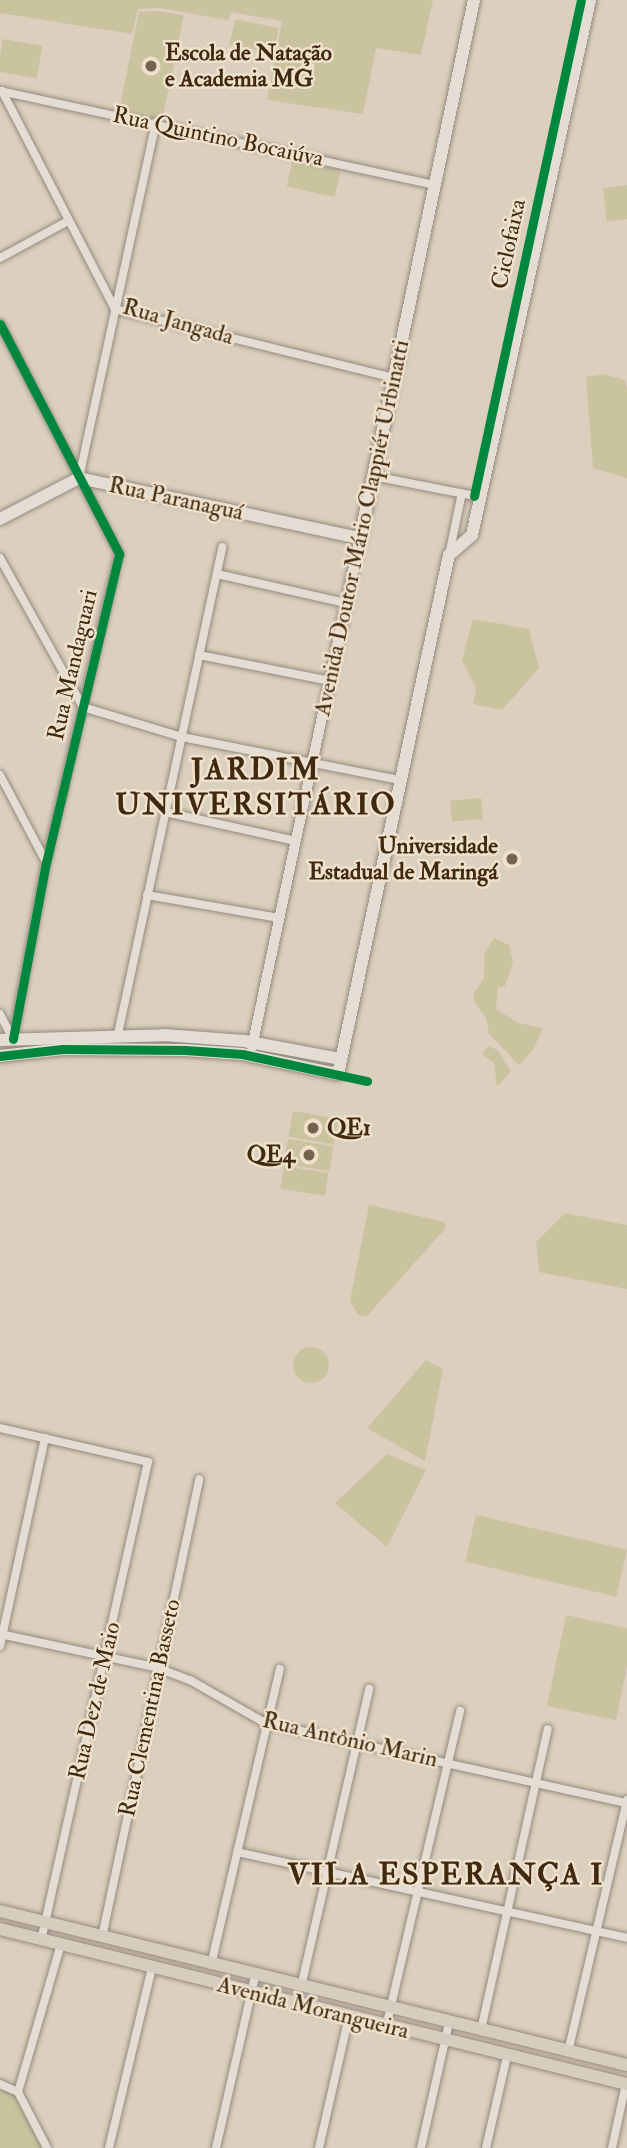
<!DOCTYPE html>
<html>
<head>
<meta charset="utf-8">
<style>
  body { margin:0 }
  #map { position:relative; width:627px; height:2148px; overflow:hidden; background:#dbcfbe; font-family:"IM FELL Double Pica",serif }
  div>[style] { position:absolute }
  .green>* { inset:0; background:#cac3a0; transform-origin:0 0 }
  .round { border-radius:50% }
  .roads { filter:drop-shadow(0 0 2px #948a7e) drop-shadow(0 0 2px #948a7e) }
  .minor>* { height:8px; margin:-4px; padding:0 4px; transform-origin:4px; border-radius:4px; background:#e3ddd4 }
  .tertiary>* { height:10px; margin:-5px; padding:0 5px; transform-origin:5px; border-radius:5px; background:#e3ddd4 }
  .secondary>* { height:12px; margin:-6px; padding:0 6px; transform-origin:6px; border-radius:6px; background:#e3ddd4 }
  .primary>* { height:12px; margin:-6px; padding:0 6px; transform-origin:6px; border-radius:6px; background:#d7cdbf }
  .cycleway>* { height:9px; margin:-4.5px; padding:0 4.5px; transform-origin:4.5px; border-radius:4.5px; background:#00873e }
  .dots>* { width:19px; height:19px; translate:-50% -50%; box-sizing:border-box; border:4px solid #f0e1cc; border-radius:50% }
  span { translate:-50% -50%; white-space:nowrap; text-align:center; line-height:1.15; -webkit-text-stroke:5px #f0e1cc; paint-order:stroke }
  .poi-label { font-size:23px; color:#402911; font-weight:700 }
  .left { translate:0 -50%; text-align:left }
  .right { translate:-100% -50%; text-align:right }
  .street-label { font-size:23px; color:#402911 }
  .district-label { font-size:30px; color:#402911; font-weight:700; letter-spacing:2px }
</style>
</head>
<body>
<div id="map">
  <div class="green">
    <div style="clip-path:polygon(0 0,433px 0,421px 55px,376px 48px,363px 114px,267px 100px,282px 21px,231px 12px,228px 20px,159px 8px,138px 9px,132px 34px,0 13px)"></div>
    <div style="clip-path:polygon(159px 11px,184px 15px,161px 126px,118px 116px,139px 12px)"></div>
    <div style="left:235px;top:19px;width:45px;height:26px;rotate:12deg"></div>
    <div style="left:3px;top:39px;width:40px;height:33px;rotate:10deg"></div>
    <div style="left:293px;top:159px;width:49px;height:28px;rotate:13deg"></div>
    <div style="clip-path:polygon(627px 185px,627px 219px,607px 222px,603px 188px)"></div>
    <div style="clip-path:polygon(603px 374px,625px 380px,627px 389px,627px 478px,593px 468px,586px 377px)"></div>
    <div style="clip-path:polygon(473px 619px,529px 629px,539px 668px,502px 710px,473px 704px,476px 688px,462px 660px)"></div>
    <div style="left:481px;top:798px;width:21px;height:31px;rotate:85deg"></div>
    <div style="clip-path:polygon(494px 938px,509px 945px,513px 962px,505px 986px,498px 987px,496px 1009px,518px 1023px,543px 1028px,533px 1050px,519px 1065px,489px 1034px,486px 1018px,474px 1002px,474px 993px,484px 978px,485px 952px)"></div>
    <div style="clip-path:polygon(489px 1046px,497px 1050px,511px 1071px,497px 1087px,494px 1063px,482px 1054px)"></div>
    <div style="left:293px;top:1111px;width:46px;height:26px;rotate:10deg"></div>
    <div style="left:288px;top:1139px;width:46px;height:25px;rotate:9deg"></div>
    <div style="left:284px;top:1166px;width:45px;height:23px;rotate:9deg"></div>
    <div style="clip-path:polygon(369px 1205px,445px 1222px,445px 1229px,367px 1316px,358px 1315px,350px 1301px)"></div>
    <div style="clip-path:polygon(565px 1213px,627px 1225px,627px 1289px,539px 1272px,536px 1242px)"></div>
    <div class="round" style="left:293px;top:1347px;width:36px;height:36px"></div>
    <div style="clip-path:polygon(426px 1360px,443px 1369px,425px 1461px,367px 1428px)"></div>
    <div style="clip-path:polygon(387px 1454px,426px 1470px,387px 1547px,335px 1503px)"></div>
    <div style="left:476px;top:1515px;width:155px;height:48px;rotate:13deg"></div>
    <div style="clip-path:polygon(566px 1615px,627px 1628px,627px 1666px,616px 1720px,547px 1706px)"></div>
    <div style="clip-path:polygon(0 2084px,12px 2086px,47px 2148px,0 2148px)"></div>
  </div>
  <div class="roads">
    <div class="minor">
      <div style="left:0;top:91px;width:445px;rotate:12.2deg"></div>
      <div style="left:2px;top:91px;width:246px;rotate:62.6deg"></div>
      <div style="left:115px;top:309px;width:287px;rotate:13.9deg"></div>
      <div style="left:0;top:258px;width:77px;rotate:-28.6deg"></div>
      <div style="left:0;top:324px;width:259px;rotate:62.6deg"></div>
      <div style="left:119px;top:554px;width:317px;rotate:103.3deg"></div>
      <div style="left:46px;top:862px;width:180px;rotate:100.6deg"></div>
      <div style="left:373px;top:476px;width:109px;rotate:11.1deg"></div>
      <div style="left:79px;top:478px;width:364px;rotate:-77.8deg"></div>
      <div style="left:449px;top:555px;width:63px;rotate:-78.2deg"></div>
      <div style="left:0;top:558px;width:171px;rotate:60.9deg"></div>
      <div style="left:83px;top:707px;width:103px;rotate:16.9deg"></div>
      <div style="left:182px;top:737px;width:222px;rotate:11.2deg"></div>
      <div style="left:217px;top:574px;width:132px;rotate:12.7deg"></div>
      <div style="left:199px;top:655px;width:134px;rotate:11.2deg"></div>
      <div style="left:0;top:775px;width:98px;rotate:62.1deg"></div>
      <div style="left:165px;top:812px;width:134px;rotate:12.5deg"></div>
      <div style="left:147px;top:895px;width:134px;rotate:9.9deg"></div>
      <div style="left:0;top:1014px;width:28px;rotate:63deg"></div>
      <div style="left:118px;top:1034px;width:498px;rotate:-77.9deg"></div>
      <div style="left:0;top:1428px;width:152px;rotate:12.9deg"></div>
      <div style="left:148px;top:1462px;width:490px;rotate:102.6deg"></div>
      <div style="left:0;top:1634px;width:162px;rotate:12.1deg"></div>
      <div style="left:158px;top:1668px;width:34px;rotate:21deg"></div>
      <div style="left:190px;top:1680px;width:86px;rotate:29.8deg"></div>
      <div style="left:265px;top:1723px;width:371px;rotate:12.5deg"></div>
      <div style="left:0;top:1646px;width:213px;rotate:-77.8deg"></div>
      <div style="left:237px;top:1852px;width:399px;rotate:12.4deg"></div>
      <div style="left:102px;top:1937px;width:468px;rotate:-78deg"></div>
      <div style="left:211px;top:1965px;width:304px;rotate:-76.9deg"></div>
      <div style="left:301px;top:1987px;width:306px;rotate:-77.1deg"></div>
      <div style="left:386px;top:2027px;width:325px;rotate:-76.8deg"></div>
      <div style="left:481px;top:2030px;width:308px;rotate:-77.5deg"></div>
      <div style="left:568px;top:2052px;width:259px;rotate:-76.8deg"></div>
      <div style="left:0;top:2084px;width:20px;rotate:24deg"></div>
      <div style="left:18px;top:2092px;width:63px;rotate:62.6deg"></div>
      <div style="left:18px;top:2092px;width:154px;rotate:-73.8deg"></div>
      <div style="left:109px;top:2148px;width:185px;rotate:-76.6deg"></div>
      <div style="left:216px;top:2148px;width:176px;rotate:-77.2deg"></div>
      <div style="left:319px;top:2148px;width:135px;rotate:-77.2deg"></div>
      <div style="left:421px;top:2148px;width:128px;rotate:-77.4deg"></div>
      <div style="left:486px;top:2148px;width:94px;rotate:-77.1deg"></div>
      <div style="left:612px;top:2148px;width:66px;rotate:-77.7deg"></div>
    </div>
    <div class="tertiary">
      <div style="left:252px;top:1047px;width:520px;rotate:-78.02deg"></div>
    </div>
    <div class="secondary">
      <div style="left:0;top:519px;width:89px;rotate:-27.4deg"></div>
      <div style="left:79px;top:478px;width:287px;rotate:12.1deg"></div>
      <div style="left:360px;top:538px;width:550px;rotate:-78.04deg"></div>
      <div style="left:0;top:1040px;width:164px;rotate:-1.7deg"></div>
      <div style="left:164px;top:1035px;width:80px;rotate:4.3deg"></div>
      <div style="left:244px;top:1041px;width:99px;rotate:10.5deg"></div>
      <div style="left:0;top:1056px;width:63px;rotate:-6.3deg"></div>
      <div style="left:63px;top:1049px;width:122px;rotate:0.5deg"></div>
      <div style="left:185px;top:1050px;width:57px;rotate:4deg"></div>
      <div style="left:242px;top:1054px;width:98px;rotate:11.8deg"></div>
      <div style="left:338px;top:1074px;width:531px;rotate:-77.93deg"></div>
      <div style="left:449px;top:555px;width:30px;rotate:-41deg"></div>
      <div style="left:472px;top:535px;width:548px;rotate:-77.56deg"></div>
    </div>
    <div class="primary">
      <div style="left:0;top:1911px;width:646px;rotate:13.8deg"></div>
      <div style="left:0;top:1929px;width:646px;rotate:13.89deg"></div>
    </div>
  </div>
  <div class="cycleway">
    <div style="left:0;top:324px;width:259px;rotate:62.6deg"></div>
    <div style="left:119px;top:554px;width:317px;rotate:103.3deg"></div>
    <div style="left:46px;top:862px;width:180px;rotate:100.6deg"></div>
    <div style="left:474px;top:496px;width:507px;rotate:-77.83deg"></div>
    <div style="left:0;top:1056px;width:63px;rotate:-6.3deg"></div>
    <div style="left:63px;top:1049px;width:122px;rotate:0.5deg"></div>
    <div style="left:185px;top:1050px;width:57px;rotate:4deg"></div>
    <div style="left:242px;top:1054px;width:128px;rotate:12.2deg"></div>
  </div>
  <div class="dots">
    <div style="left:151px;top:66px;background:#76634e"></div>
    <div style="left:512px;top:859px;background:#76634e"></div>
    <div style="left:313px;top:1128px;background:#76634e"></div>
    <div style="left:309px;top:1155px;background:#76634e"></div>
  </div>
  <div class="poi-label">
    <span class="left" style="left:165px;top:66px">Escola de Natação<br>e Academia MG</span>
    <span class="right" style="left:498px;top:859px">Universidade<br>Estadual de Maringá</span>
    <span class="left" style="left:327px;top:1128px">QE1</span>
    <span class="right" style="left:295px;top:1155px">QE4</span>
  </div>
  <div class="street-label">
    <span style="left:218px;top:137px;rotate:12deg">Rua Quintino Bocaiúva</span>
    <span style="left:509px;top:244px;rotate:-78deg">Ciclofaixa</span>
    <span style="left:178px;top:322px;rotate:16deg">Rua Jangada</span>
    <span style="left:176px;top:499px;rotate:12deg">Rua Paranaguá</span>
    <span style="left:362px;top:528px;rotate:-78deg">Avenida Doutor Mário Clappiér Urbinatti</span>
    <span style="left:73px;top:665px;rotate:-77deg">Rua Mandaguari</span>
    <span style="left:95px;top:1701px;rotate:-77deg">Rua Dez de Maio</span>
    <span style="left:150px;top:1708px;rotate:-78deg">Rua Clementina Basseto</span>
    <span style="left:350px;top:1740px;rotate:13deg">Rua Antônio Marin</span>
    <span style="left:313px;top:2008px;rotate:14deg">Avenida Morangueira</span>
  </div>
  <div class="district-label">
    <span style="left:256px;top:787px">JARDIM<br>UNIVERSITÁRIO</span>
    <span style="left:446px;top:1875px">VILA ESPERANÇA I</span>
  </div>
</div>
</body>
</html>
